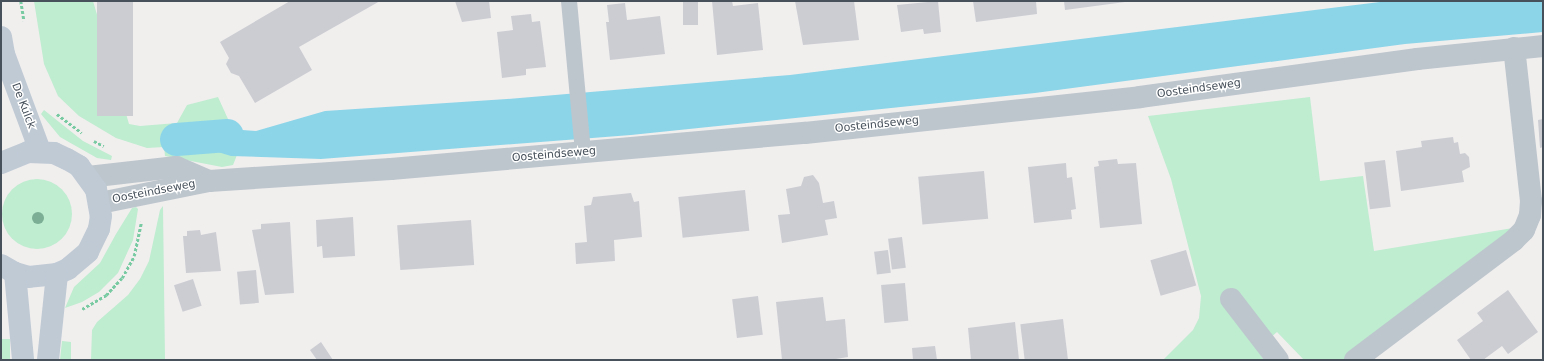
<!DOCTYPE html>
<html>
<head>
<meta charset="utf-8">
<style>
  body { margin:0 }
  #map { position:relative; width:1544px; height:361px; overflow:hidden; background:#f1eeee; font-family:"DejaVu Sans",sans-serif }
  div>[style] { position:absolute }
  .green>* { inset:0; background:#beedd0; transform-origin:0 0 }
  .round { border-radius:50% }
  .water>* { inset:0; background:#8cd5e9 }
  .canal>* { height:33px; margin:-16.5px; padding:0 16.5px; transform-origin:16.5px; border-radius:16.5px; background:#8cd5e9 }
  .building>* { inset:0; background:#cbcdd3; transform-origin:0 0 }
  .path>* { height:2.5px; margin-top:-1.25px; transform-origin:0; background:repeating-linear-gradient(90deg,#77caa1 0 3px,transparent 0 5px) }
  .service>* { height:16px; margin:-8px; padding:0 8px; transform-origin:8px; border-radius:8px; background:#bdc6cd }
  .minor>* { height:22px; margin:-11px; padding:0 11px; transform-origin:11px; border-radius:11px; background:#bdc6cd }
  .tertiary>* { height:22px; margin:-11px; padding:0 11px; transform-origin:11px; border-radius:11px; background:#bdc6cd }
  .secondary>* { height:22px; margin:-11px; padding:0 11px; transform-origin:11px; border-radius:11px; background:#bfcad5 }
  .trees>* { width:12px; height:12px; margin:-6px; border-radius:50%; background:#7bae94 }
  span { translate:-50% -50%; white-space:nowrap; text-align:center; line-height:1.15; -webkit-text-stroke:3px #fff; paint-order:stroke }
  .street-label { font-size:11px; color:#47515b }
  .frame { position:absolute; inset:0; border:2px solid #47515b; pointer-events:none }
</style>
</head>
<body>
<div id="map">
  <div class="green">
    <div style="clip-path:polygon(34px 1px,93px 1px,129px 124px,140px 126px,177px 123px,187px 105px,218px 97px,233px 130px,215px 128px,208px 134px,181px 137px,182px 151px,209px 149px,237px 155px,233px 165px,222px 167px,165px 156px,164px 147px,147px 148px,116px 138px,79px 116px,58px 96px,44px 64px)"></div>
    <div style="clip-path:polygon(1310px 97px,1320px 181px,1363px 176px,1374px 251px,1513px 228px,1345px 360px,1304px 360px,1277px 332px,1257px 349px,1264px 360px,1163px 360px,1193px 330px,1199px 318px,1201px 296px,1171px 179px,1148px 116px)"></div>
    <div style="clip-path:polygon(44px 110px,83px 141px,112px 156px,111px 160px,97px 158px,60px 137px,41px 114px)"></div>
    <div class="round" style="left:2px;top:179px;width:70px;height:70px"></div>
    <div style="clip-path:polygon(163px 206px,165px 360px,91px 360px,92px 330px,97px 322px,128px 295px,140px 279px,149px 261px,160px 210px)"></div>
    <div style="clip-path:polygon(136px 207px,138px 209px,133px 240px,118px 273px,99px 292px,82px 302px,65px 308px,74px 287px,100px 263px,116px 234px,132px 208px)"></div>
    <div style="left:1px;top:339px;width:9px;height:21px"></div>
    <div style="clip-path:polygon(62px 341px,71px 342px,71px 360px,60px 360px)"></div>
  </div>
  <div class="water">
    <div style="clip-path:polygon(1388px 1px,1543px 1px,1543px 32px,1405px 44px,1035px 93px,631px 135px,321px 159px,231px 156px,208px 149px,182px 151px,180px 137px,208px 134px,215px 128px,256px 131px,325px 111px,507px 99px,790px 75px)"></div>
  </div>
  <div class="canal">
    <div style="left:176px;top:139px;width:51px;rotate:-4.5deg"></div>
  </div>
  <div class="building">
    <div style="left:97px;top:1px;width:36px;height:115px"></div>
    <div style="clip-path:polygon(290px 1px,380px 1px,299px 47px,312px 70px,255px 103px,239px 76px,231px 73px,226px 64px,229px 58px,220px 42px)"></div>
    <div style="clip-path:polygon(455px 1px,489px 1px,491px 18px,462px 22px)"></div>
    <div style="left:683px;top:1px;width:15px;height:24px"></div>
    <div style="clip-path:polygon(712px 1px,732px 1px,733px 6px,758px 3px,763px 50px,717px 55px)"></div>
    <div style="clip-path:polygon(795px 1px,854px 1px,859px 40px,803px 45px)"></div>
    <div style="clip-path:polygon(938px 1px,941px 32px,924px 34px,923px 29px,901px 32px,897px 5px)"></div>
    <div style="clip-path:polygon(973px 1px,1036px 1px,1037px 14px,976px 22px)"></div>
    <div style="clip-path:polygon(1064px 1px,1125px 1px,1125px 2px,1065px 10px)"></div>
    <div style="clip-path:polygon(625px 3px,627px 20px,660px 16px,665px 54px,610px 60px,606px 22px,609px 22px,607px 5px)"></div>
    <div style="clip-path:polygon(531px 14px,532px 22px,540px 21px,546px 67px,526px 69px,526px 75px,502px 78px,497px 32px,513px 30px,511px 16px)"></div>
    <div style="clip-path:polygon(1543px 119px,1543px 147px,1540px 148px,1538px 120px)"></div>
    <div style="clip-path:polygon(1453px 137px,1454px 143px,1458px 142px,1460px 154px,1465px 153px,1469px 157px,1470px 167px,1462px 171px,1464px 182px,1401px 191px,1396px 151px,1422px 147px,1421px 141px)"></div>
    <div style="clip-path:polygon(1117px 159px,1118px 164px,1136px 163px,1142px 224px,1100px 228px,1094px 167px,1099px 166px,1098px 161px)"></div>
    <div style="left:1385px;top:160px;width:47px;height:21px;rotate:83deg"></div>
    <div style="clip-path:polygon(1066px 163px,1067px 178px,1072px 177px,1076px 209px,1071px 210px,1072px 219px,1034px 223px,1028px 167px)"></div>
    <div style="left:984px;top:171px;width:48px;height:66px;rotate:85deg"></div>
    <div style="clip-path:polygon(813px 175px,819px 183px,823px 203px,834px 201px,837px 218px,825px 220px,828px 235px,782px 243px,778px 215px,790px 214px,786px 189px,801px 186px,804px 177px)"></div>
    <div style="left:745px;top:190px;width:41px;height:67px;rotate:84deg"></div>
    <div style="clip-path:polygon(631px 193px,634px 202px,639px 201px,642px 237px,614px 240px,615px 261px,576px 264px,575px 243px,587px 242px,584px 206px,591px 205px,593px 197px)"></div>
    <div style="clip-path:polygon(353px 217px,355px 256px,323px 258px,322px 246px,317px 247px,316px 220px)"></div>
    <div style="left:471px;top:220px;width:45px;height:74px;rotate:86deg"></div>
    <div style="clip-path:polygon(290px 222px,294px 293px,265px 295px,252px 230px,261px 229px,261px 224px)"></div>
    <div style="clip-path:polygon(200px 230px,201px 235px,216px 232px,221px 271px,186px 273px,183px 236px,187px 236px,187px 231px)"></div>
    <div style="left:902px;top:237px;width:31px;height:14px;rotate:83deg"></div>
    <div style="left:888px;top:250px;width:23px;height:14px;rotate:83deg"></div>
    <div style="left:1186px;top:250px;width:37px;height:37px;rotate:74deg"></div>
    <div style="left:256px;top:270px;width:33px;height:19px;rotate:85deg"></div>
    <div style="left:193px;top:279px;width:28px;height:20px;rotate:72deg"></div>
    <div style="left:905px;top:283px;width:38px;height:24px;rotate:85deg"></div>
    <div style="clip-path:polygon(1508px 290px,1538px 332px,1508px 354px,1502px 346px,1483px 360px,1471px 360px,1457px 340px,1483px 321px,1477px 313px)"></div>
    <div style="left:758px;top:296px;width:39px;height:26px;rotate:83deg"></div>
    <div style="clip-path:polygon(823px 297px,826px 321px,845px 319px,848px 357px,830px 360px,782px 360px,776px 302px)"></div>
    <div style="left:1063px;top:319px;width:41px;height:43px;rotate:83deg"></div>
    <div style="clip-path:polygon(1015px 322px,1019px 360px,971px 360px,968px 328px)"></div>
    <div style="clip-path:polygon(321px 342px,333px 360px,317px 360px,310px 350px)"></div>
    <div style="clip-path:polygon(935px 346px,937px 360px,913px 360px,912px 348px)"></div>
  </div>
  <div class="path">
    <div style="left:21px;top:1px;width:20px;rotate:81deg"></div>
    <div style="left:57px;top:114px;width:31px;rotate:37deg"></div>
    <div style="left:94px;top:141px;width:11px;rotate:27deg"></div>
    <div style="left:82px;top:309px;width:28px;rotate:-30deg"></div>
    <div style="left:106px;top:295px;width:23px;rotate:-47deg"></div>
    <div style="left:122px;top:278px;width:25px;rotate:-61deg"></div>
    <div style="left:134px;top:256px;width:35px;rotate:-78deg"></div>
  </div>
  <div class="service">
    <div style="left:569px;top:1px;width:153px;rotate:84.7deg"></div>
  </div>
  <div class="minor">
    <div style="left:1231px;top:299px;width:77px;rotate:52.4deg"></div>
    <div style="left:1355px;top:360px;width:199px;rotate:-37deg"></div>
    <div style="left:1514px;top:240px;width:14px;rotate:-45deg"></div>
    <div style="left:1524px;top:230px;width:16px;rotate:-68deg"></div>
    <div style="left:1530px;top:215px;width:14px;rotate:-86deg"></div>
    <div style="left:1531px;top:201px;width:154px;rotate:-96.3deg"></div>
  </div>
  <div class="tertiary">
    <div style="left:88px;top:177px;width:89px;rotate:-6.5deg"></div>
    <div style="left:176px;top:167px;width:36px;rotate:23deg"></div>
    <div style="left:100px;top:203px;width:111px;rotate:-11.4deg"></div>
    <div style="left:209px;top:181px;width:182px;rotate:-3.8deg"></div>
    <div style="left:391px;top:169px;width:416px;rotate:-5deg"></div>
    <div style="left:805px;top:133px;width:337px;rotate:-6.1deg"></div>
    <div style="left:1140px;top:97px;width:280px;rotate:-7.8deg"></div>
    <div style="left:1417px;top:59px;width:127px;rotate:-5.9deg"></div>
  </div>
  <div class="secondary">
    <div style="left:1px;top:37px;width:17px;rotate:80deg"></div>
    <div style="left:4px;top:54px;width:103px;rotate:69.6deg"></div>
    <div style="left:1px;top:163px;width:29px;rotate:-22deg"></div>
    <div style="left:28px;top:152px;width:26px;rotate:2deg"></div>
    <div style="left:54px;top:153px;width:14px;rotate:25deg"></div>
    <div style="left:67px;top:159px;width:14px;rotate:30deg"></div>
    <div style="left:79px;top:166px;width:29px;rotate:54deg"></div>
    <div style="left:96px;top:189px;width:27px;rotate:80deg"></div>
    <div style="left:101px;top:216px;width:13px;rotate:99deg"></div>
    <div style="left:99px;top:229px;width:25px;rotate:116deg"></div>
    <div style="left:88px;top:252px;width:26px;rotate:140deg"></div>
    <div style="left:68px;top:269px;width:12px;rotate:156deg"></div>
    <div style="left:57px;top:274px;width:28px;rotate:174deg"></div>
    <div style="left:29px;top:277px;width:15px;rotate:-164deg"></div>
    <div style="left:15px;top:273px;width:16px;rotate:-150deg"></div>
    <div style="left:15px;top:273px;width:87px;rotate:84.7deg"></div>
    <div style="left:48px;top:360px;width:86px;rotate:-84deg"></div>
  </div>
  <div class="trees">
    <div style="left:38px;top:218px"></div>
  </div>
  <div class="street-label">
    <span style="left:1199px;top:89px;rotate:-8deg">Oosteindseweg</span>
    <span style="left:23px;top:106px;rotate:69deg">De Kulck</span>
    <span style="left:877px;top:125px;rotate:-6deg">Oosteindseweg</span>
    <span style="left:554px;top:155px;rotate:-5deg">Oosteindseweg</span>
    <span style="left:154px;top:192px;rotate:-11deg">Oosteindseweg</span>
  </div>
  <div class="frame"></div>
</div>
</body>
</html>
